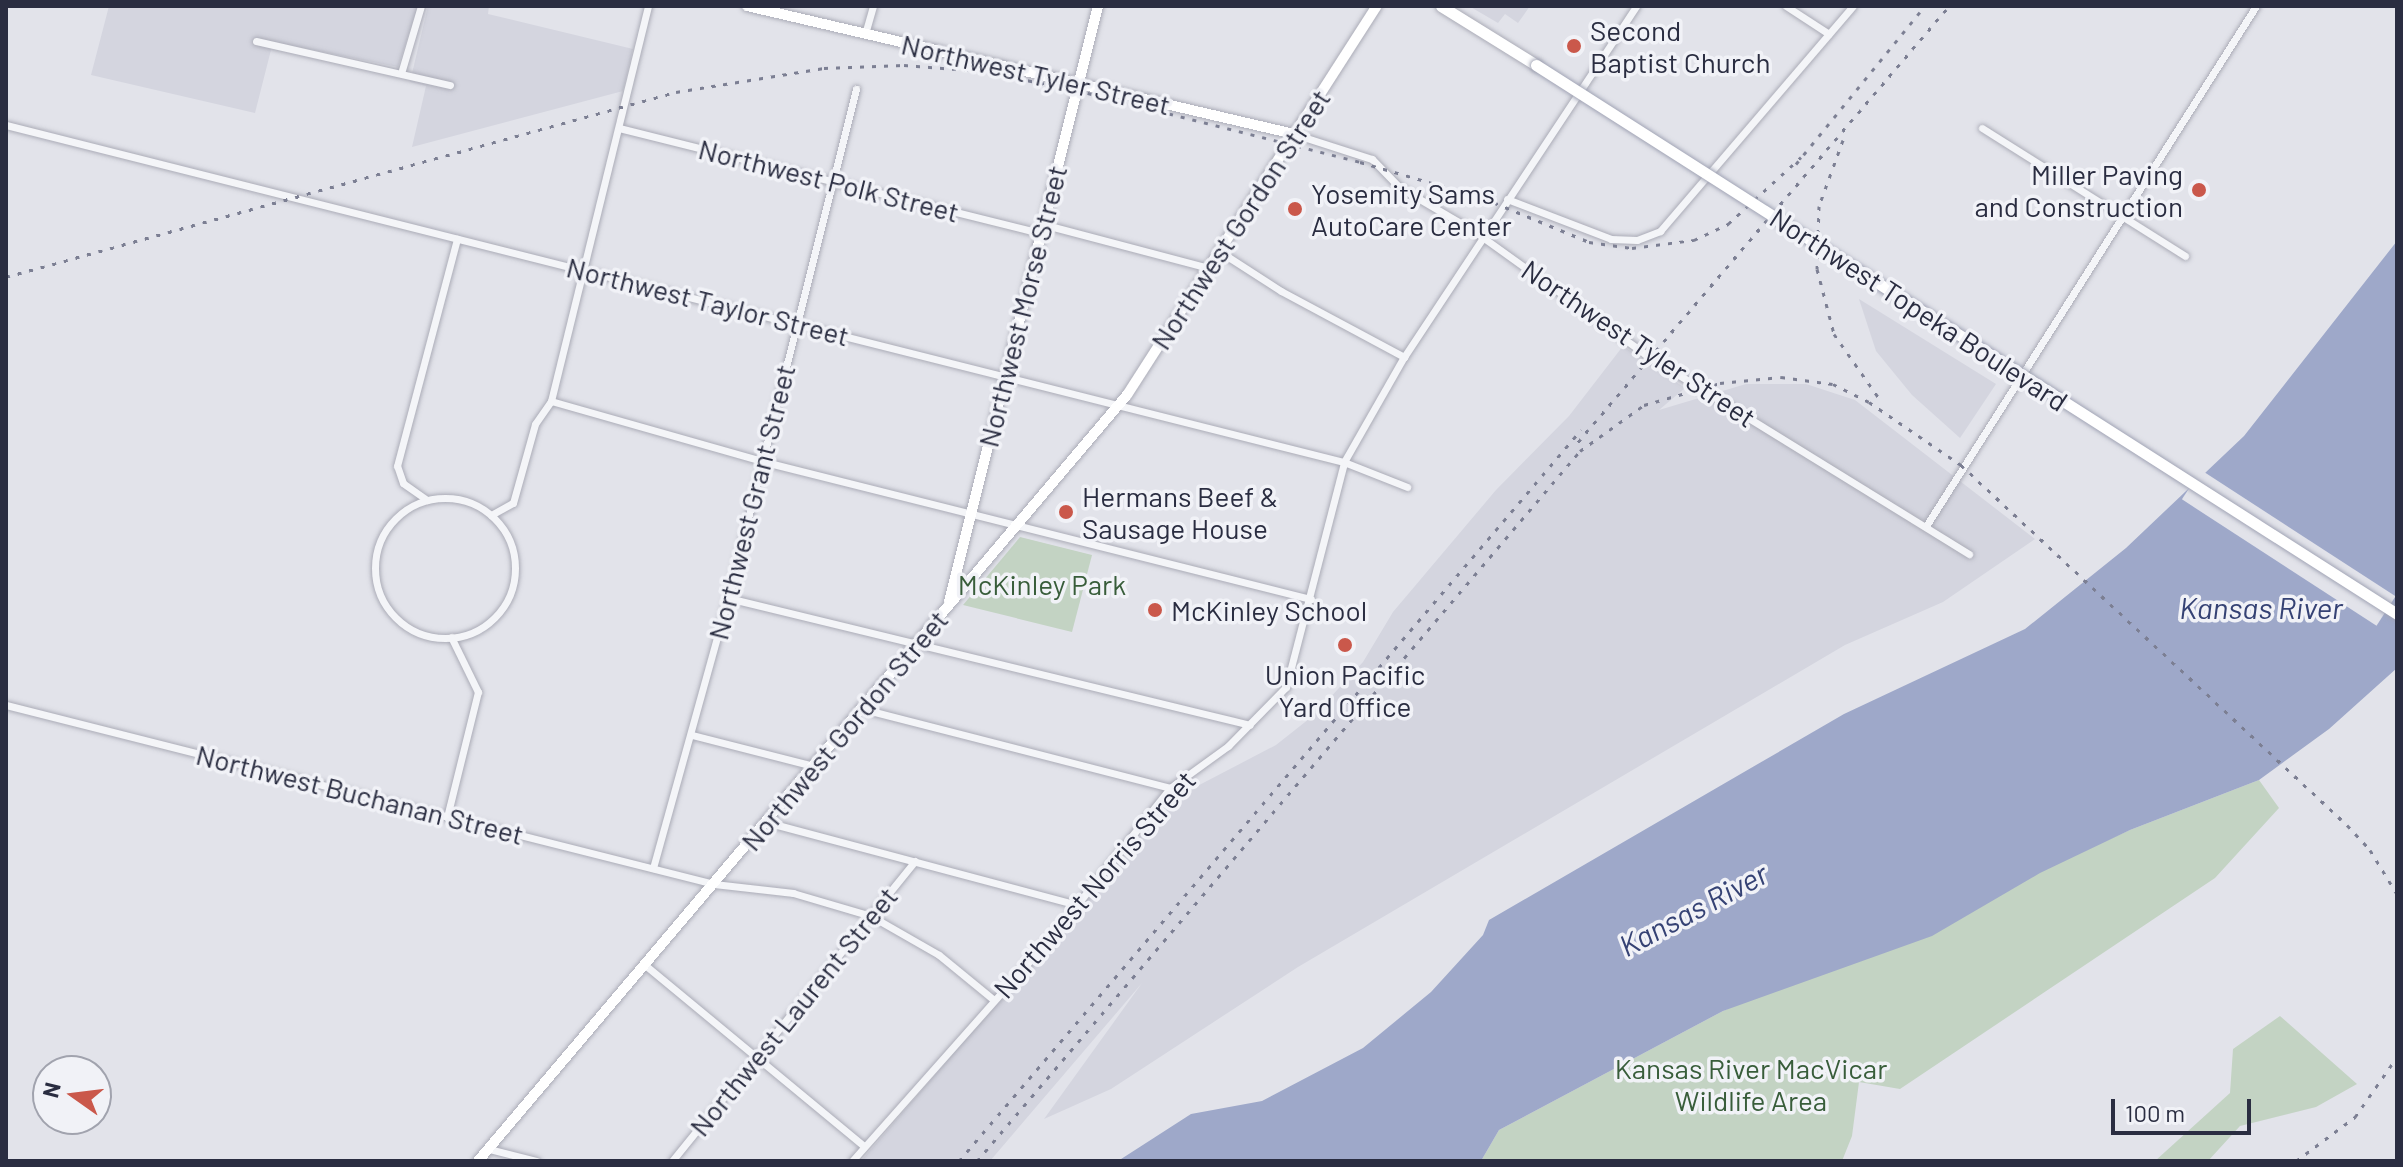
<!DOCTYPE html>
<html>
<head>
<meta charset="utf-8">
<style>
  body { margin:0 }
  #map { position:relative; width:2403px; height:1167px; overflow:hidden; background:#e2e3ea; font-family:Barlow,sans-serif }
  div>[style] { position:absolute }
  .built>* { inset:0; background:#d4d5df }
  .green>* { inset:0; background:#c3d3c3 }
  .water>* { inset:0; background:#9ea8c9 }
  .pier>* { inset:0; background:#e2e3ea; transform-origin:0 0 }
  .roads { filter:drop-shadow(0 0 2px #abacb7) drop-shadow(0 0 2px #abacb7) }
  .minor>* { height:7px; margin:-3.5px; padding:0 3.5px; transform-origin:3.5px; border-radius:3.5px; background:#f4f5f8 }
  .minor>.ring { margin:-3.5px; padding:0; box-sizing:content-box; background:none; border:7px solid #f4f5f8; border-radius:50% }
  .secondary>* { height:10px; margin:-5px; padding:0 5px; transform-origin:5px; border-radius:5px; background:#fff }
  .primary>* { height:11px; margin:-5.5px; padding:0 5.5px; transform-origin:5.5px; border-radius:5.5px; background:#fff }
  .rail>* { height:3px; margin-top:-1.5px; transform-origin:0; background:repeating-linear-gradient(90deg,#7c7f93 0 4px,transparent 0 12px) }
  .bridges { filter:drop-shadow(0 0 2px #a1a4b5) drop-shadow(0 0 2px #a1a4b5) }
  .primary-bridge>* { height:11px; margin:-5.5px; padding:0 5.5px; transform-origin:5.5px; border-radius:5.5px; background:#fff }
  .dots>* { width:22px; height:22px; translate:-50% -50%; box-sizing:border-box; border:4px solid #f1f2f7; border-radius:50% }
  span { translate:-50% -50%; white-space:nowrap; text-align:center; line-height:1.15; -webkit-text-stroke:7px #f1f2f7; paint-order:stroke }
  .poi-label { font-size:28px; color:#2a2d41 }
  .left { translate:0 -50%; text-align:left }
  .right { translate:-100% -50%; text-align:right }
  .street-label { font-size:28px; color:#2a2d41 }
  .park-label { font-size:28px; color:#385d3a }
  .water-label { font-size:30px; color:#354274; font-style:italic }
  .frame { position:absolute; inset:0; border:8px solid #2a2d41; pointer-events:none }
  .north { position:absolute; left:32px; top:1055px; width:80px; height:80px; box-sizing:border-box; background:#f1f2f7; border:2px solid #a1a3ae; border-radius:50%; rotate:284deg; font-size:22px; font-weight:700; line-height:32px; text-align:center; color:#2a2d41 }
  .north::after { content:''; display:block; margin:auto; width:28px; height:36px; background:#ca584b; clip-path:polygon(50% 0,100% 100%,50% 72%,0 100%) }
  .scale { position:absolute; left:2111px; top:1099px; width:140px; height:36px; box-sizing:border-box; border:4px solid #2a2d41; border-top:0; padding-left:10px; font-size:24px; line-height:28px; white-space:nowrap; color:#2a2d41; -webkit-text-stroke:6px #f1f2f7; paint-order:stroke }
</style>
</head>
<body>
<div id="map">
  <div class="built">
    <div style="clip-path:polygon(109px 6px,418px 6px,398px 67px,273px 42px,255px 113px,91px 75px)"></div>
    <div style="clip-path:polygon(428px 6px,489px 6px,488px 14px,633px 49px,623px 91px,412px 147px,426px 86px,410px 82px)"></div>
    <div style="clip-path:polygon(1469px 6px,1530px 6px,1518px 23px,1505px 14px,1498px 23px)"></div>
    <div style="clip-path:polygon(1859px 299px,1996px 384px,1960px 438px,1912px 395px,1876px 351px)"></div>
    <div style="clip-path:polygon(1623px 346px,1685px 388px,1659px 410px,1746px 384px,1806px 384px,1855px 400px,2035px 539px,1943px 602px,1845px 645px,1298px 967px,1111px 1089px,1044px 1119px,1142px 983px,990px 1161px,861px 1161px,1148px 827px,1182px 794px,1276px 745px,1314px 715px,1363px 662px,1393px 612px,1496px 490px,1569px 416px)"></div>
  </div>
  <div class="green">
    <div style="clip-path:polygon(1020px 537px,1092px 555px,1072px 632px,963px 605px)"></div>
    <div style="clip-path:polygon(2259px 780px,2279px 808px,2215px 878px,1900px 1089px,1859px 1082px,1852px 1136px,1842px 1161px,1481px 1161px,1499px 1130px,1723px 1011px,2130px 830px)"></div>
    <div style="clip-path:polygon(2280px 1016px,2357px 1084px,2316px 1107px,2240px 1126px,2208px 1161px,2155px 1161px,2230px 1093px,2233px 1049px)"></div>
  </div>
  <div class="water">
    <div style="clip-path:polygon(2397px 241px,2397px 668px,2329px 729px,2259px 780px,2130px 830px,2040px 873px,1932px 936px,1723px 1011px,1499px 1130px,1481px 1161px,1118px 1161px,1191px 1114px,1262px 1101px,1363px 1048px,1431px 992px,1483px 935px,1489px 920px,1844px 714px,2025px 629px,2126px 548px,2244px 436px)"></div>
  </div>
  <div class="pier">
    <div style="left:2201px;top:470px;width:232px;height:35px;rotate:33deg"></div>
  </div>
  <div class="roads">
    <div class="minor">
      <div style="left:1786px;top:6px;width:51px;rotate:33.1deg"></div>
      <div style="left:865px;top:34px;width:29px;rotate:-74deg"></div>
      <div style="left:256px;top:41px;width:199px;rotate:12.8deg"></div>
      <div style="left:402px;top:70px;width:67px;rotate:-73.5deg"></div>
      <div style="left:6px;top:125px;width:1380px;rotate:14.14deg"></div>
      <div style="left:1344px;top:462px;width:68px;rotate:21.6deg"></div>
      <div style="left:619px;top:128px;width:434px;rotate:14deg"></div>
      <div style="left:1982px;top:128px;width:240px;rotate:32.2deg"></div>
      <div style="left:1294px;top:134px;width:82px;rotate:17.8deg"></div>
      <div style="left:1372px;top:159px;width:39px;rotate:46deg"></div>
      <div style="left:1399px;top:187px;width:87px;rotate:30.4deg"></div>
      <div style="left:1474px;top:231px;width:211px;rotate:35.7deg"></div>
      <div style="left:1645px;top:354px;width:381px;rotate:31.7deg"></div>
      <div style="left:1507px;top:199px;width:111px;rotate:21deg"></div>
      <div style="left:1611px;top:239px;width:26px;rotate:2deg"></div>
      <div style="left:1637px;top:240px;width:25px;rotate:-21deg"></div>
      <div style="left:1660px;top:231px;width:296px;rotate:-49.4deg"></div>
      <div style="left:1042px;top:224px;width:172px;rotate:14.8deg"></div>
      <div style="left:1219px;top:251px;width:74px;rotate:32.8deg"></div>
      <div style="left:1281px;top:291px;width:140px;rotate:28.2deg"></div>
      <div style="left:551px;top:401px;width:218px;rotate:15.9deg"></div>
      <div style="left:761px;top:461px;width:567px;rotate:14.09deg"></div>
      <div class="ring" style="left:375px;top:498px;width:133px;height:133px"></div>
      <div style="left:427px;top:500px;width:29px;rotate:-145deg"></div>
      <div style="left:403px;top:483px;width:18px;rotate:-109deg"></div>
      <div style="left:397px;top:466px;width:235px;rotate:-75.2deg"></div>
      <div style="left:491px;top:515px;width:25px;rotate:-29deg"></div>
      <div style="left:513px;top:503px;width:82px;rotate:-74.4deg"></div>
      <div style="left:535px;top:424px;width:28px;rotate:-55deg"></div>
      <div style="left:551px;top:401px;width:407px;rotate:-76.2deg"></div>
      <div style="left:1926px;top:526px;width:616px;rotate:-57.6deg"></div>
      <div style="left:728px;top:598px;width:537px;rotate:13.67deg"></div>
      <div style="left:6px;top:705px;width:730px;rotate:14.19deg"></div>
      <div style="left:714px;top:884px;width:80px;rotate:6.5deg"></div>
      <div style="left:793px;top:893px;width:81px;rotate:16.4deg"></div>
      <div style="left:871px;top:916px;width:78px;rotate:29.8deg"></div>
      <div style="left:939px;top:955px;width:71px;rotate:39.3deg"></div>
      <div style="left:863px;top:709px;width:317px;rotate:14.4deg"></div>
      <div style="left:692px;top:735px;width:126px;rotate:14.3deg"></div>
      <div style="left:447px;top:817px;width:129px;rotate:-76.1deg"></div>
      <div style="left:478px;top:692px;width:61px;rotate:-116.1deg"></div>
      <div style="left:766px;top:822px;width:319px;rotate:14.9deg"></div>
      <div style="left:653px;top:868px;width:280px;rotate:-74.5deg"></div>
      <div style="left:728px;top:598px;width:525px;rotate:-75.88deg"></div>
      <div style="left:645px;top:965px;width:284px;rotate:39.6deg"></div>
      <div style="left:489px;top:1149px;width:49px;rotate:14.3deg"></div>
      <div style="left:672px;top:1161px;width:386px;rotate:-51deg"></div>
      <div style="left:852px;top:1161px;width:307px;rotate:-48.4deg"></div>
      <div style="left:1056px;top:931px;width:183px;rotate:-51.4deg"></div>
      <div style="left:1170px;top:788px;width:72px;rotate:-35.9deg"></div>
      <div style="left:1228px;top:746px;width:83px;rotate:-45.5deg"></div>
      <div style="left:1286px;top:687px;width:232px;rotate:-75.5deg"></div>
      <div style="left:1344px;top:462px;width:121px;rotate:-60.3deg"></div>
      <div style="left:1404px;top:357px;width:421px;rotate:-56.5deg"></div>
    </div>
    <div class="secondary">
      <div style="left:747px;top:6px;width:562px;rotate:13.17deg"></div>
      <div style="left:949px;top:602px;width:614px;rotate:-75.96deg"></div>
      <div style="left:478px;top:1161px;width:1004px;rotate:-49.73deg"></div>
      <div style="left:1127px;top:395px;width:462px;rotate:-57.3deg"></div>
    </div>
    <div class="primary">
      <div style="left:1441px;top:6px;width:112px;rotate:31.8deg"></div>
    </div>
  </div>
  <div class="rail">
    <div style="left:1843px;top:140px;width:70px;rotate:110deg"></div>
    <div style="left:1819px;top:206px;width:63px;rotate:91.8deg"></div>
    <div style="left:1817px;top:269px;width:67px;rotate:75.3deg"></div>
    <div style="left:1834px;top:334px;width:82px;rotate:55deg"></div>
    <div style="left:1796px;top:164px;width:204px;rotate:-50.8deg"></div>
    <div style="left:6px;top:277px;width:695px;rotate:-15.44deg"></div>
    <div style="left:676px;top:92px;width:150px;rotate:-9.2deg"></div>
    <div style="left:824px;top:68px;width:80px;rotate:-2.1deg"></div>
    <div style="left:904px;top:65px;width:77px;rotate:4.5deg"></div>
    <div style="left:981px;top:71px;width:97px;rotate:11.3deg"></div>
    <div style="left:1076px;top:90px;width:293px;rotate:14.2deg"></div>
    <div style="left:1360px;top:162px;width:128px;rotate:16.3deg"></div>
    <div style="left:1483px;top:198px;width:115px;rotate:22.5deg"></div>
    <div style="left:1589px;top:242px;width:43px;rotate:7.9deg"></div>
    <div style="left:1632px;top:248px;width:63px;rotate:-7.4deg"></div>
    <div style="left:1694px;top:240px;width:38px;rotate:-25deg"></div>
    <div style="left:1728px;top:224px;width:99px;rotate:-42.5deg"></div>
    <div style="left:1578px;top:442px;width:572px;rotate:-49.6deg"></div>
    <div style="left:959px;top:1161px;width:960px;rotate:-49.61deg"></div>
    <div style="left:977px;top:1161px;width:932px;rotate:-49.66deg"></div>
    <div style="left:1580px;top:451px;width:79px;rotate:-35.7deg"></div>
    <div style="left:1644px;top:405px;width:79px;rotate:-16.1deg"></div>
    <div style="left:1720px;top:383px;width:61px;rotate:-5.6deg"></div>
    <div style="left:1781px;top:377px;width:52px;rotate:7.7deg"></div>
    <div style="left:1833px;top:384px;width:40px;rotate:26.6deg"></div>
    <div style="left:1869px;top:402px;width:112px;rotate:34.4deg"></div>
    <div style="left:1961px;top:465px;width:528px;rotate:43deg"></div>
    <div style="left:2347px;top:825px;width:34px;rotate:47deg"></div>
    <div style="left:2370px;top:850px;width:52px;rotate:58.5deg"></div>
    <div style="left:2296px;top:1161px;width:74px;rotate:-36.7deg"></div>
    <div style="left:2355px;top:1117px;width:73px;rotate:-55deg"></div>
  </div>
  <div class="bridges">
    <div class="primary-bridge">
      <div style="left:1536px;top:65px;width:1021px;rotate:32.52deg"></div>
    </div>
  </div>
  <div class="dots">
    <div style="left:1574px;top:46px;background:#ca584b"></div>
    <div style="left:2199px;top:190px;background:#ca584b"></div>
    <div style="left:1295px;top:209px;background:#ca584b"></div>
    <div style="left:1066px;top:512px;background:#ca584b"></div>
    <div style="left:1155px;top:610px;background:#ca584b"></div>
    <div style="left:1345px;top:645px;background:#ca584b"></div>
  </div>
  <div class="poi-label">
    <span class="left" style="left:1590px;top:46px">Second<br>Baptist Church</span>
    <span class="right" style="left:2183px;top:190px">Miller Paving<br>and Construction</span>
    <span class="left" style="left:1311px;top:209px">Yosemity Sams<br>AutoCare Center</span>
    <span class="left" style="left:1082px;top:512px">Hermans Beef &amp;<br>Sausage House</span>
    <span class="left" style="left:1171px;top:610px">McKinley School</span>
    <span style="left:1345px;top:690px">Union Pacific<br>Yard Office</span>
  </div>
  <div class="street-label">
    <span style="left:1036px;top:74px;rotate:13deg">Northwest Tyler Street</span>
    <span style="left:829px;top:180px;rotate:14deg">Northwest Polk Street</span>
    <span style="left:1240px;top:219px;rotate:-57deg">Northwest Gordon Street</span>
    <span style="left:708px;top:301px;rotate:14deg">Northwest Taylor Street</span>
    <span style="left:1022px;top:306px;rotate:-76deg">Northwest Morse Street</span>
    <span style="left:1919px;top:309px;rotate:33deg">Northwest Topeka Boulevard</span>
    <span style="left:1639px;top:343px;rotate:34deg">Northwest Tyler Street</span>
    <span style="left:751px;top:502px;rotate:-76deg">Northwest Grant Street</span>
    <span style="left:844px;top:730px;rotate:-50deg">Northwest Gordon Street</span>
    <span style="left:360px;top:794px;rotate:14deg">Northwest Buchanan Street</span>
    <span style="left:1094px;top:884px;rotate:-49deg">Northwest Norris Street</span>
    <span style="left:793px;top:1011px;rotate:-51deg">Northwest Laurent Street</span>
  </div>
  <div class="park-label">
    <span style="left:1042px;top:584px">McKinley Park</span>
    <span style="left:1751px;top:1084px">Kansas River MacVicar<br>Wildlife Area</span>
  </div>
  <div class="water-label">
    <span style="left:2261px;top:607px">Kansas River</span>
    <span style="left:1693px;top:909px;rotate:-28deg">Kansas River</span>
  </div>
  <div class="frame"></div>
  <div class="north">N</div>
  <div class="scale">100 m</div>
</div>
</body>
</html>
